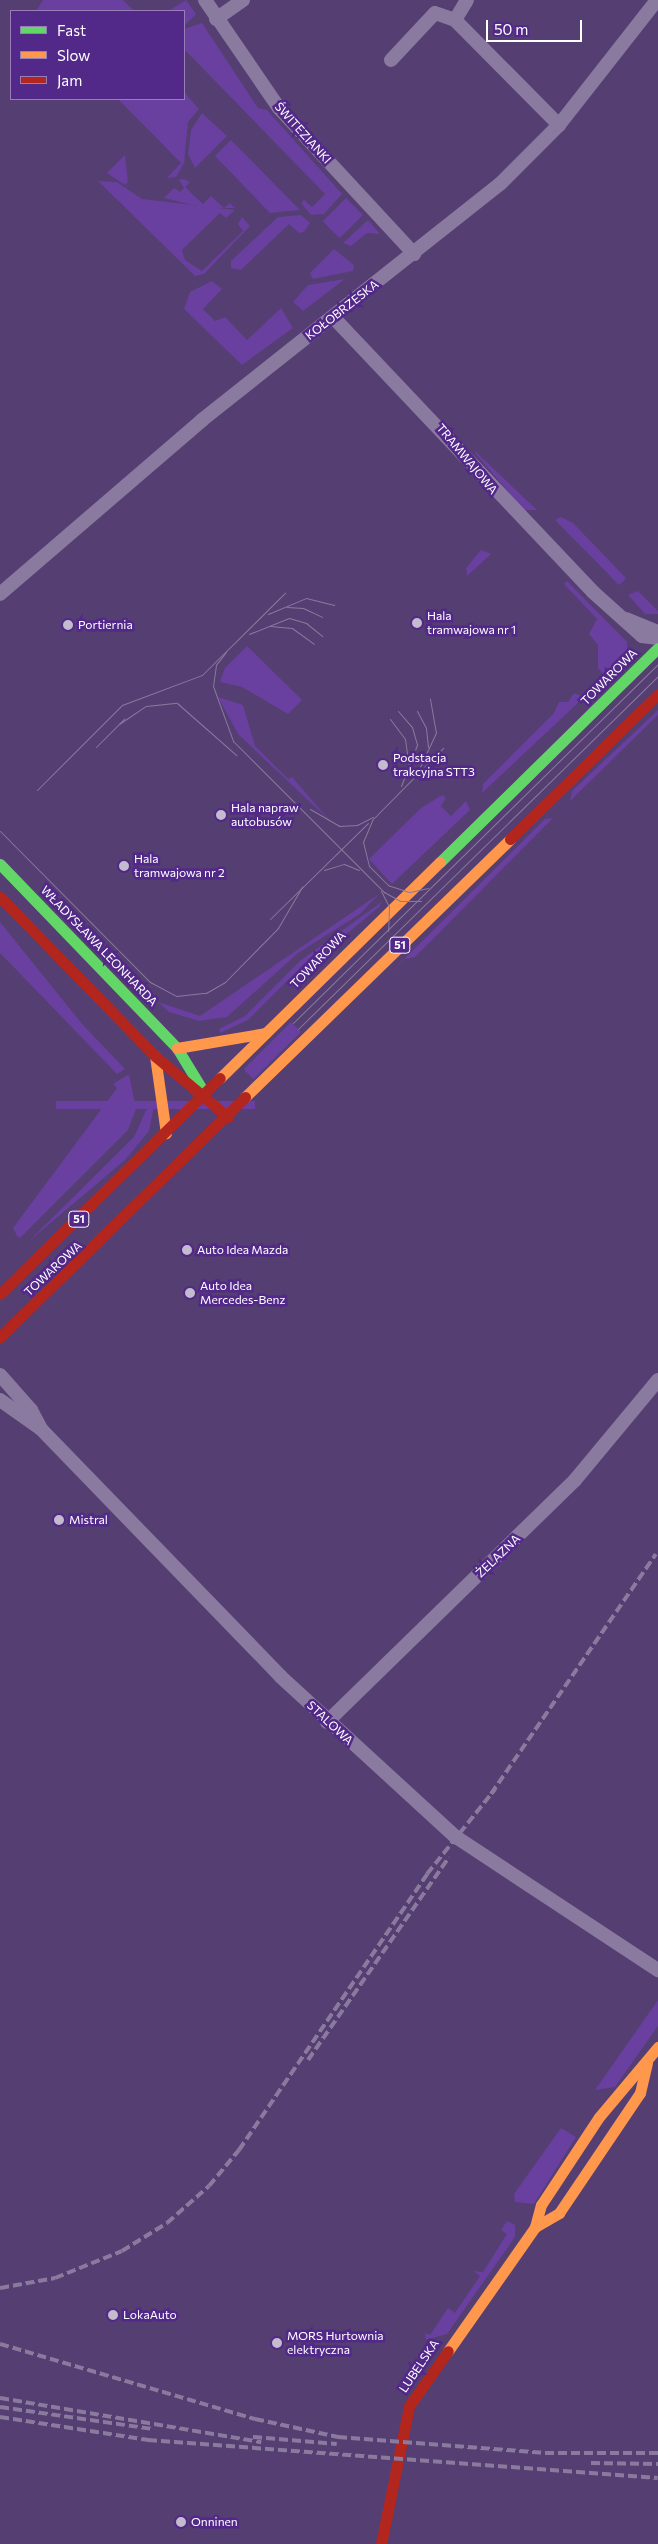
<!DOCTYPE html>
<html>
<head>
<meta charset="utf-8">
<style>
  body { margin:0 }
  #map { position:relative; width:658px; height:2544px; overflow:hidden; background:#553e72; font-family:Commissioner,sans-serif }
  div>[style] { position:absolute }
  .green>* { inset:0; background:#693f9f; transform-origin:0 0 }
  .street>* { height:14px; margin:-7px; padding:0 7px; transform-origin:7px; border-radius:7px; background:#8b7a9f }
  .fast>* { height:11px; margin:-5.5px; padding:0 5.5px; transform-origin:5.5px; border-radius:5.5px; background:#63d668 }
  .slow>* { height:11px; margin:-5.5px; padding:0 5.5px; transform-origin:5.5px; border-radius:5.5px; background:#ff974d }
  .jam>* { height:11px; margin:-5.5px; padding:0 5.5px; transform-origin:5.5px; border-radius:5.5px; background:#b3261e }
  .tram>* { height:1px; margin:-0.5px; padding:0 0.5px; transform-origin:0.5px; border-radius:0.5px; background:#8a7a9d }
  .rail>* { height:4px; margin-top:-2px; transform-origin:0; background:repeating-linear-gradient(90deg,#8a7a9d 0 9px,transparent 0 13px) }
  .dots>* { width:14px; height:14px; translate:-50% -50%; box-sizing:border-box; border:2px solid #522888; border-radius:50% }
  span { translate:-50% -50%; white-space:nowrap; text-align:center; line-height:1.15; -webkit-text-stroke:5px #522888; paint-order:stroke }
  .shield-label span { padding:1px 4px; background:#522888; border:1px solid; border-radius:4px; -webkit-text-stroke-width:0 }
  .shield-label { font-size:11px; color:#fff; font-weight:700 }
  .street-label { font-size:12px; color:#fff }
  .poi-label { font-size:12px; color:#fff }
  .left { translate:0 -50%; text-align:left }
  .legend { position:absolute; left:10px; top:10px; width:175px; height:90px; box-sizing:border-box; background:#522888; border:1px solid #977eb8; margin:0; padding:6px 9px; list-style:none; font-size:15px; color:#fff }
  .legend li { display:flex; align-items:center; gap:10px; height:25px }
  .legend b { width:25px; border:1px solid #977eb8 }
  .scale { position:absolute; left:486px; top:20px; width:96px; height:22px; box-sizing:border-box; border:2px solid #fff; border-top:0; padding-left:6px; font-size:15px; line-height:18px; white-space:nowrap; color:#fff; -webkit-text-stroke:4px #522888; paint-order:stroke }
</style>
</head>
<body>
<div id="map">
  <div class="green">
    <div style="clip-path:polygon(43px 0,123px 0,134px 11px,36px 11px)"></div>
    <div style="clip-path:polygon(186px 0,196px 14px,184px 26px,184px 11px,168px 11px)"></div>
    <div style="clip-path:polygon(202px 23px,258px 108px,267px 110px,342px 194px,324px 214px,311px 215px,301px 203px,304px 200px,312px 207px,325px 194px,184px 49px,184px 29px)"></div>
    <div style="clip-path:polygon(184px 92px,199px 109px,188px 122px,184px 163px,176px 177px,167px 178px,181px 163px,118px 99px,184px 99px)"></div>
    <div style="clip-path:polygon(202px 113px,227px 136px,195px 168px,188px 154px,191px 130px)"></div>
    <div style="clip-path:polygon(231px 140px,300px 210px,270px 213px,215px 156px)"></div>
    <div style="clip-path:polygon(125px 155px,128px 182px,125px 185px,107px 173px)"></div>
    <div style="clip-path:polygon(184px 179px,190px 182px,185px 187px,203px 204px,211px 196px,224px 208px,230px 203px,235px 208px,204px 208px,164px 198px,174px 188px,180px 192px,184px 188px,179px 180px)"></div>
    <div style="clip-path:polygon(98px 181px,117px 182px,142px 199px,235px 210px,226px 218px,220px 213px,182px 250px,185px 260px,202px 271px,243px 231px,238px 224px,242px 217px,250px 226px,204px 274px,195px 276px)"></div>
    <div style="left:346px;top:198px;width:24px;height:33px;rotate:45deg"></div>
    <div style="clip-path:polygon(301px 215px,310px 223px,304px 232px,299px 233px,289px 224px,241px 270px,231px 268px,231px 261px,278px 217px)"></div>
    <div style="clip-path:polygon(368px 220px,380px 234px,367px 233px,351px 246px,343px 243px)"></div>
    <div style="clip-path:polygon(334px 249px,354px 265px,353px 271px,313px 279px,310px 273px)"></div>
    <div style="clip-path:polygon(345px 279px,303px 311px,293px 302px,308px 285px)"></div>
    <div style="clip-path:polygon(212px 281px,222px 289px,203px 309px,215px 321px,225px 317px,247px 340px,281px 308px,293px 328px,242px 365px,184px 309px,190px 292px)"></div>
    <div style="clip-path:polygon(475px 453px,476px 452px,537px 510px,524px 510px)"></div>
    <div style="clip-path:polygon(561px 517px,573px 523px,626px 578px,624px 581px,619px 585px,555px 520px)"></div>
    <div style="clip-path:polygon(481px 550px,491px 554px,467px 576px,466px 568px)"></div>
    <div style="clip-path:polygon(567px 581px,627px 642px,627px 652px,604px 675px,598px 668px,598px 645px,589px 634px,597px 619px,564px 584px)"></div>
    <div style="clip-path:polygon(638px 591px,658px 611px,658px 614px,645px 614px,628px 595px)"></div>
    <div style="clip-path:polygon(247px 646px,302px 700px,288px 714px,242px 687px,220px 682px,225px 668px)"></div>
    <div style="clip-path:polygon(574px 693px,581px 696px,577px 704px,482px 793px,483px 784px,554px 713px,559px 702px,568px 702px)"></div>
    <div style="clip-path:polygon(218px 697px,243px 705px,255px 746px,288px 779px,292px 777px,330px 821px,238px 734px)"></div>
    <div style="clip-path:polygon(658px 710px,658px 715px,570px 801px,572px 791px)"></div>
    <div style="clip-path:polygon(442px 795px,446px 798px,441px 806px,451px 816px,466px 801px,470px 810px,392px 884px,369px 859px,421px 808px)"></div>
    <div style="clip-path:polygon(553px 818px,415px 957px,405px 959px,377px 986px,545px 819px)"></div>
    <div style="clip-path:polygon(379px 894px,360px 914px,298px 953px,227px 1017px,199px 1021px,169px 1012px,158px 1002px,200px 1016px)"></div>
    <div style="clip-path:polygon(383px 901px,379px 907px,349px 932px,304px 964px,248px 1020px,220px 1033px,219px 1029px,245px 1016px,301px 960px)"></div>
    <div style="clip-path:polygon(0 922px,83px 1025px,125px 1069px,117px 1074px,0 953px)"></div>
    <div style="left:291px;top:1022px;width:14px;height:67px;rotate:45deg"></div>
    <div style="clip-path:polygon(129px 1074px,136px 1109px,128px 1130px,20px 1238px,17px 1236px,13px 1228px,117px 1088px,113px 1084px)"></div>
    <div style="left:255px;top:1101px;width:8px;height:199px;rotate:90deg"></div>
    <div style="clip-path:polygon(154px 1106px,149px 1131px,125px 1160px,28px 1242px,134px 1137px,146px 1110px)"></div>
    <div style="clip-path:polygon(658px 2000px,658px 2026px,615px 2087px,595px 2090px)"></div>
    <div style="clip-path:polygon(561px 2128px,576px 2137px,534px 2204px,515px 2202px,514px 2194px)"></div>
    <div style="clip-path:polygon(507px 2221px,515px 2225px,515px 2237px,447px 2334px,426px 2340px,425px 2333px,430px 2335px,448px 2308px,455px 2313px,480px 2276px,473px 2271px,483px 2272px,507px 2234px,501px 2230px)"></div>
  </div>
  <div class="street">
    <div style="left:205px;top:0;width:131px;rotate:55.6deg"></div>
    <div style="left:279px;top:108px;width:199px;rotate:47.2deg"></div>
    <div style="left:216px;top:19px;width:33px;rotate:-35deg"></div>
    <div style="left:455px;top:20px;width:23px;rotate:-59deg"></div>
    <div style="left:391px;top:60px;width:64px;rotate:-46.9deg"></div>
    <div style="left:435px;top:13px;width:21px;rotate:19deg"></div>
    <div style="left:455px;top:20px;width:148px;rotate:45.3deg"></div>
    <div style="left:333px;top:317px;width:378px;rotate:46.6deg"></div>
    <div style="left:593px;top:592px;width:66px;rotate:41.9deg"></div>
    <div style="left:642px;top:636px;width:16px;rotate:7deg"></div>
    <div style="left:0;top:594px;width:267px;rotate:-40.7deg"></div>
    <div style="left:202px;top:420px;width:380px;rotate:-38.4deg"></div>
    <div style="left:500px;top:184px;width:83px;rotate:-45deg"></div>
    <div style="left:559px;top:125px;width:159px;rotate:-51.9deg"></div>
    <div style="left:626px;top:619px;width:35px;rotate:22deg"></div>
    <div style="left:0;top:1375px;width:47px;rotate:48.5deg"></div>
    <div style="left:31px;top:1410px;width:21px;rotate:62deg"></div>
    <div style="left:0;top:1400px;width:50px;rotate:35.3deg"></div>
    <div style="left:41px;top:1429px;width:344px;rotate:45.9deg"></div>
    <div style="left:280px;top:1676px;width:239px;rotate:42.5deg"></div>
    <div style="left:456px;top:1837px;width:242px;rotate:33.4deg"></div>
    <div style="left:327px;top:1722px;width:347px;rotate:-44.3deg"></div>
    <div style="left:575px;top:1480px;width:130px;rotate:-50.3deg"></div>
  </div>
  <div class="fast">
    <div style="left:440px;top:862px;width:305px;rotate:-44.5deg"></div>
    <div style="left:0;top:864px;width:255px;rotate:46.1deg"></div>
    <div style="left:177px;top:1048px;width:54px;rotate:58.7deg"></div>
  </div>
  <div class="slow">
    <div style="left:177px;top:1048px;width:90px;rotate:-9.6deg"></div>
    <div style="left:155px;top:1056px;width:78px;rotate:81.9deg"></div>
    <div style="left:220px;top:1078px;width:308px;rotate:-44.5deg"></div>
    <div style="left:245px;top:1097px;width:370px;rotate:-44.2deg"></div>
    <div style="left:535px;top:2227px;width:28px;rotate:-30deg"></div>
    <div style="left:559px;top:2213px;width:145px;rotate:-56deg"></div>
    <div style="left:640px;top:2093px;width:31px;rotate:-77deg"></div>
    <div style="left:448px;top:2351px;width:151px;rotate:-54.9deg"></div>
    <div style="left:535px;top:2227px;width:23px;rotate:-75deg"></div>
    <div style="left:541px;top:2205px;width:105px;rotate:-56.6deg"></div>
    <div style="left:599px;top:2117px;width:92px;rotate:-49.9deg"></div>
  </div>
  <div class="jam">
    <div style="left:510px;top:839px;width:207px;rotate:-44.4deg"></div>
    <div style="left:0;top:897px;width:222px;rotate:45.7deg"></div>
    <div style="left:155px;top:1056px;width:95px;rotate:39.9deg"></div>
    <div style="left:0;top:1294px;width:308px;rotate:-44.5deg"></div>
    <div style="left:0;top:1337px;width:343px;rotate:-44.4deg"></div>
    <div style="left:381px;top:2544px;width:141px;rotate:-78.5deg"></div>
    <div style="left:409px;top:2406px;width:67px;rotate:-54.7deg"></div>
  </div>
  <div class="tram">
    <div style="left:287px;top:607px;width:16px;rotate:4deg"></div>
    <div style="left:303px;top:608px;width:21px;rotate:25deg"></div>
    <div style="left:268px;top:614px;width:41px;rotate:-22.8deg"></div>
    <div style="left:306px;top:598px;width:29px;rotate:14deg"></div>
    <div style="left:270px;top:626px;width:22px;rotate:5deg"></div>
    <div style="left:292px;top:628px;width:27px;rotate:36deg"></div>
    <div style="left:249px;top:634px;width:43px;rotate:-21.8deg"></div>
    <div style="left:289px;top:618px;width:18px;rotate:16deg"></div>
    <div style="left:306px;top:623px;width:21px;rotate:39deg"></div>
    <div style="left:226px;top:652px;width:16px;rotate:128deg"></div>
    <div style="left:216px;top:665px;width:21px;rotate:98deg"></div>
    <div style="left:213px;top:686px;width:59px;rotate:70deg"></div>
    <div style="left:233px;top:741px;width:214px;rotate:45deg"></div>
    <div style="left:384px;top:892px;width:18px;rotate:29deg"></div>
    <div style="left:400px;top:901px;width:21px"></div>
    <div style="left:398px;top:711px;width:21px;rotate:49deg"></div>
    <div style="left:412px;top:727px;width:19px;rotate:74deg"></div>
    <div style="left:417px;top:745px;width:44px;rotate:111.3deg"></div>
    <div style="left:417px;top:711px;width:19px;rotate:62deg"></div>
    <div style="left:426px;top:728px;width:19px;rotate:84deg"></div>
    <div style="left:390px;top:719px;width:25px;rotate:53deg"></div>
    <div style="left:405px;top:739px;width:27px;rotate:82deg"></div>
    <div style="left:119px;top:724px;width:32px;rotate:-34deg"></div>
    <div style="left:146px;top:706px;width:31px;rotate:-6deg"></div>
    <div style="left:177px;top:703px;width:79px;rotate:41.4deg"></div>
    <div style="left:96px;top:747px;width:40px;rotate:-45deg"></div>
    <div style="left:420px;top:767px;width:38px;rotate:-65deg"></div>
    <div style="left:436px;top:733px;width:35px;rotate:-100deg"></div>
    <div style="left:37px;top:790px;width:120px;rotate:-45deg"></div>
    <div style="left:122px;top:705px;width:85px;rotate:-20.6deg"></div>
    <div style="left:202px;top:675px;width:117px;rotate:-44.7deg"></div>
    <div style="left:310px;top:809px;width:34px;rotate:30deg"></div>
    <div style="left:339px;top:826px;width:18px;rotate:-3deg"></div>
    <div style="left:357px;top:825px;width:18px;rotate:-27deg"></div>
    <div style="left:0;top:831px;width:213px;rotate:45.2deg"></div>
    <div style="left:150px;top:982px;width:30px;rotate:28deg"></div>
    <div style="left:176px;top:996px;width:30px;rotate:-6deg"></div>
    <div style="left:206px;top:993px;width:22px;rotate:-30deg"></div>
    <div style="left:225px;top:982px;width:76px;rotate:-45.5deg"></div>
    <div style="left:278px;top:928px;width:48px;rotate:-59.7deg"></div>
    <div style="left:324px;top:870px;width:21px;rotate:-17deg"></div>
    <div style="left:344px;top:864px;width:16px;rotate:22deg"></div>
    <div style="left:428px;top:888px;width:19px;rotate:168deg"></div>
    <div style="left:409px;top:892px;width:22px;rotate:-162deg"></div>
    <div style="left:388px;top:885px;width:27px;rotate:-135deg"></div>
    <div style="left:369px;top:866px;width:25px;rotate:-104deg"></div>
    <div style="left:363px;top:842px;width:25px;rotate:-67deg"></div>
    <div style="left:373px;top:819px;width:100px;rotate:-45.4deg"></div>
    <div style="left:381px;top:891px;width:18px;rotate:63deg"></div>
    <div style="left:389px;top:907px;width:24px;rotate:92deg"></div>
    <div style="left:270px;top:919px;width:137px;rotate:-44.4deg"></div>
    <div style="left:293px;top:1023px;width:512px;rotate:-44.53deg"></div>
    <div style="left:298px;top:1029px;width:504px;rotate:-44.44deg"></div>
  </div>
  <div class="rail">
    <div style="left:491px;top:1794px;width:291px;rotate:-55.5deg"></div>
    <div style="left:308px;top:2060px;width:247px;rotate:-55.2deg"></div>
    <div style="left:0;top:2288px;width:56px;rotate:-10.3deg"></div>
    <div style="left:55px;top:2278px;width:72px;rotate:-21.9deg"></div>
    <div style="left:122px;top:2251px;width:53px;rotate:-31.9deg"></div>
    <div style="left:167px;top:2223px;width:56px;rotate:-41.4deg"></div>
    <div style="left:209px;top:2186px;width:47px;rotate:-50.2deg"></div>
    <div style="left:239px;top:2150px;width:334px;rotate:-55.7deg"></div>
    <div style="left:427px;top:1874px;width:109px;rotate:-51.3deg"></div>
    <div style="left:0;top:2344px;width:266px;rotate:16.4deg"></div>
    <div style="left:255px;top:2419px;width:85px;rotate:12.2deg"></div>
    <div style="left:338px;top:2437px;width:208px;rotate:4.4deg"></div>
    <div style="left:545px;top:2453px;width:113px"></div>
    <div style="left:0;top:2398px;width:265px;rotate:9.6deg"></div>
    <div style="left:0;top:2407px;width:155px;rotate:8.2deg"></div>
    <div style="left:0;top:2417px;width:150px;rotate:8.8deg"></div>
    <div style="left:148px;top:2440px;width:511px;rotate:4.26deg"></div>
    <div style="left:253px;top:2437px;width:84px;rotate:4.8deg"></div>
    <div style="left:591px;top:2463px;width:67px;rotate:0.9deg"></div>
  </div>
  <div class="dots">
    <div style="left:417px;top:623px;background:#c4bbce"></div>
    <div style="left:68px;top:625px;background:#c4bbce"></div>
    <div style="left:383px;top:765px;background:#c4bbce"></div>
    <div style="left:221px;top:815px;background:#c4bbce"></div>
    <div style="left:124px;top:866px;background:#c4bbce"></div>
    <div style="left:187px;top:1250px;background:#c4bbce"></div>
    <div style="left:190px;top:1293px;background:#c4bbce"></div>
    <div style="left:59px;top:1520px;background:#c4bbce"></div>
    <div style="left:113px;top:2315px;background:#c4bbce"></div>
    <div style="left:277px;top:2343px;background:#c4bbce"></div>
    <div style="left:181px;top:2522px;background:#c4bbce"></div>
  </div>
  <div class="shield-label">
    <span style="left:400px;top:945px">51</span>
    <span style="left:79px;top:1219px">51</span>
  </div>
  <div class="street-label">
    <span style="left:303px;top:133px;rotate:48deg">ŚWITEZIANKI</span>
    <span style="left:342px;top:310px;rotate:-38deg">KOŁOBRZESKA</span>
    <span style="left:467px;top:459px;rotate:50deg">TRAMWAJOWA</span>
    <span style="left:609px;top:677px;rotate:-45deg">TOWAROWA</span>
    <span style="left:99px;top:946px;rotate:46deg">WŁADYSŁAWA LEONHARDA</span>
    <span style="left:318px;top:960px;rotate:-46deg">TOWAROWA</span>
    <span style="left:53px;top:1269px;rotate:-43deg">TOWAROWA</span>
    <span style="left:498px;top:1556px;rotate:-44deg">ŻELAZNA</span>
    <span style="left:330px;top:1723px;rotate:43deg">STALOWA</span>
    <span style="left:419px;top:2366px;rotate:-56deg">LUBELSKA</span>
  </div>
  <div class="poi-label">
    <span class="left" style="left:427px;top:623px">Hala<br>tramwajowa nr 1</span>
    <span class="left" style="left:78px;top:625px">Portiernia</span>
    <span class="left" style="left:393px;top:765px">Podstacja<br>trakcyjna STT3</span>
    <span class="left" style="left:231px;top:815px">Hala napraw<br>autobusów</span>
    <span class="left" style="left:134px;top:866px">Hala<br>tramwajowa nr 2</span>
    <span class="left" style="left:197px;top:1250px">Auto Idea Mazda</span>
    <span class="left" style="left:200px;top:1293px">Auto Idea<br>Mercedes-Benz</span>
    <span class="left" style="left:69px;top:1520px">Mistral</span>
    <span class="left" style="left:123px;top:2315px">LokaAuto</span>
    <span class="left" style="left:287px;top:2343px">MORS Hurtownia<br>elektryczna</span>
    <span class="left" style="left:191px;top:2522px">Onninen</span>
  </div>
  <ul class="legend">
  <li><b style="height:6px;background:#63d668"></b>Fast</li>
  <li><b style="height:6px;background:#ff974d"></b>Slow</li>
  <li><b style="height:6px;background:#b3261e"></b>Jam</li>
  </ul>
  <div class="scale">50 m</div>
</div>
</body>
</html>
